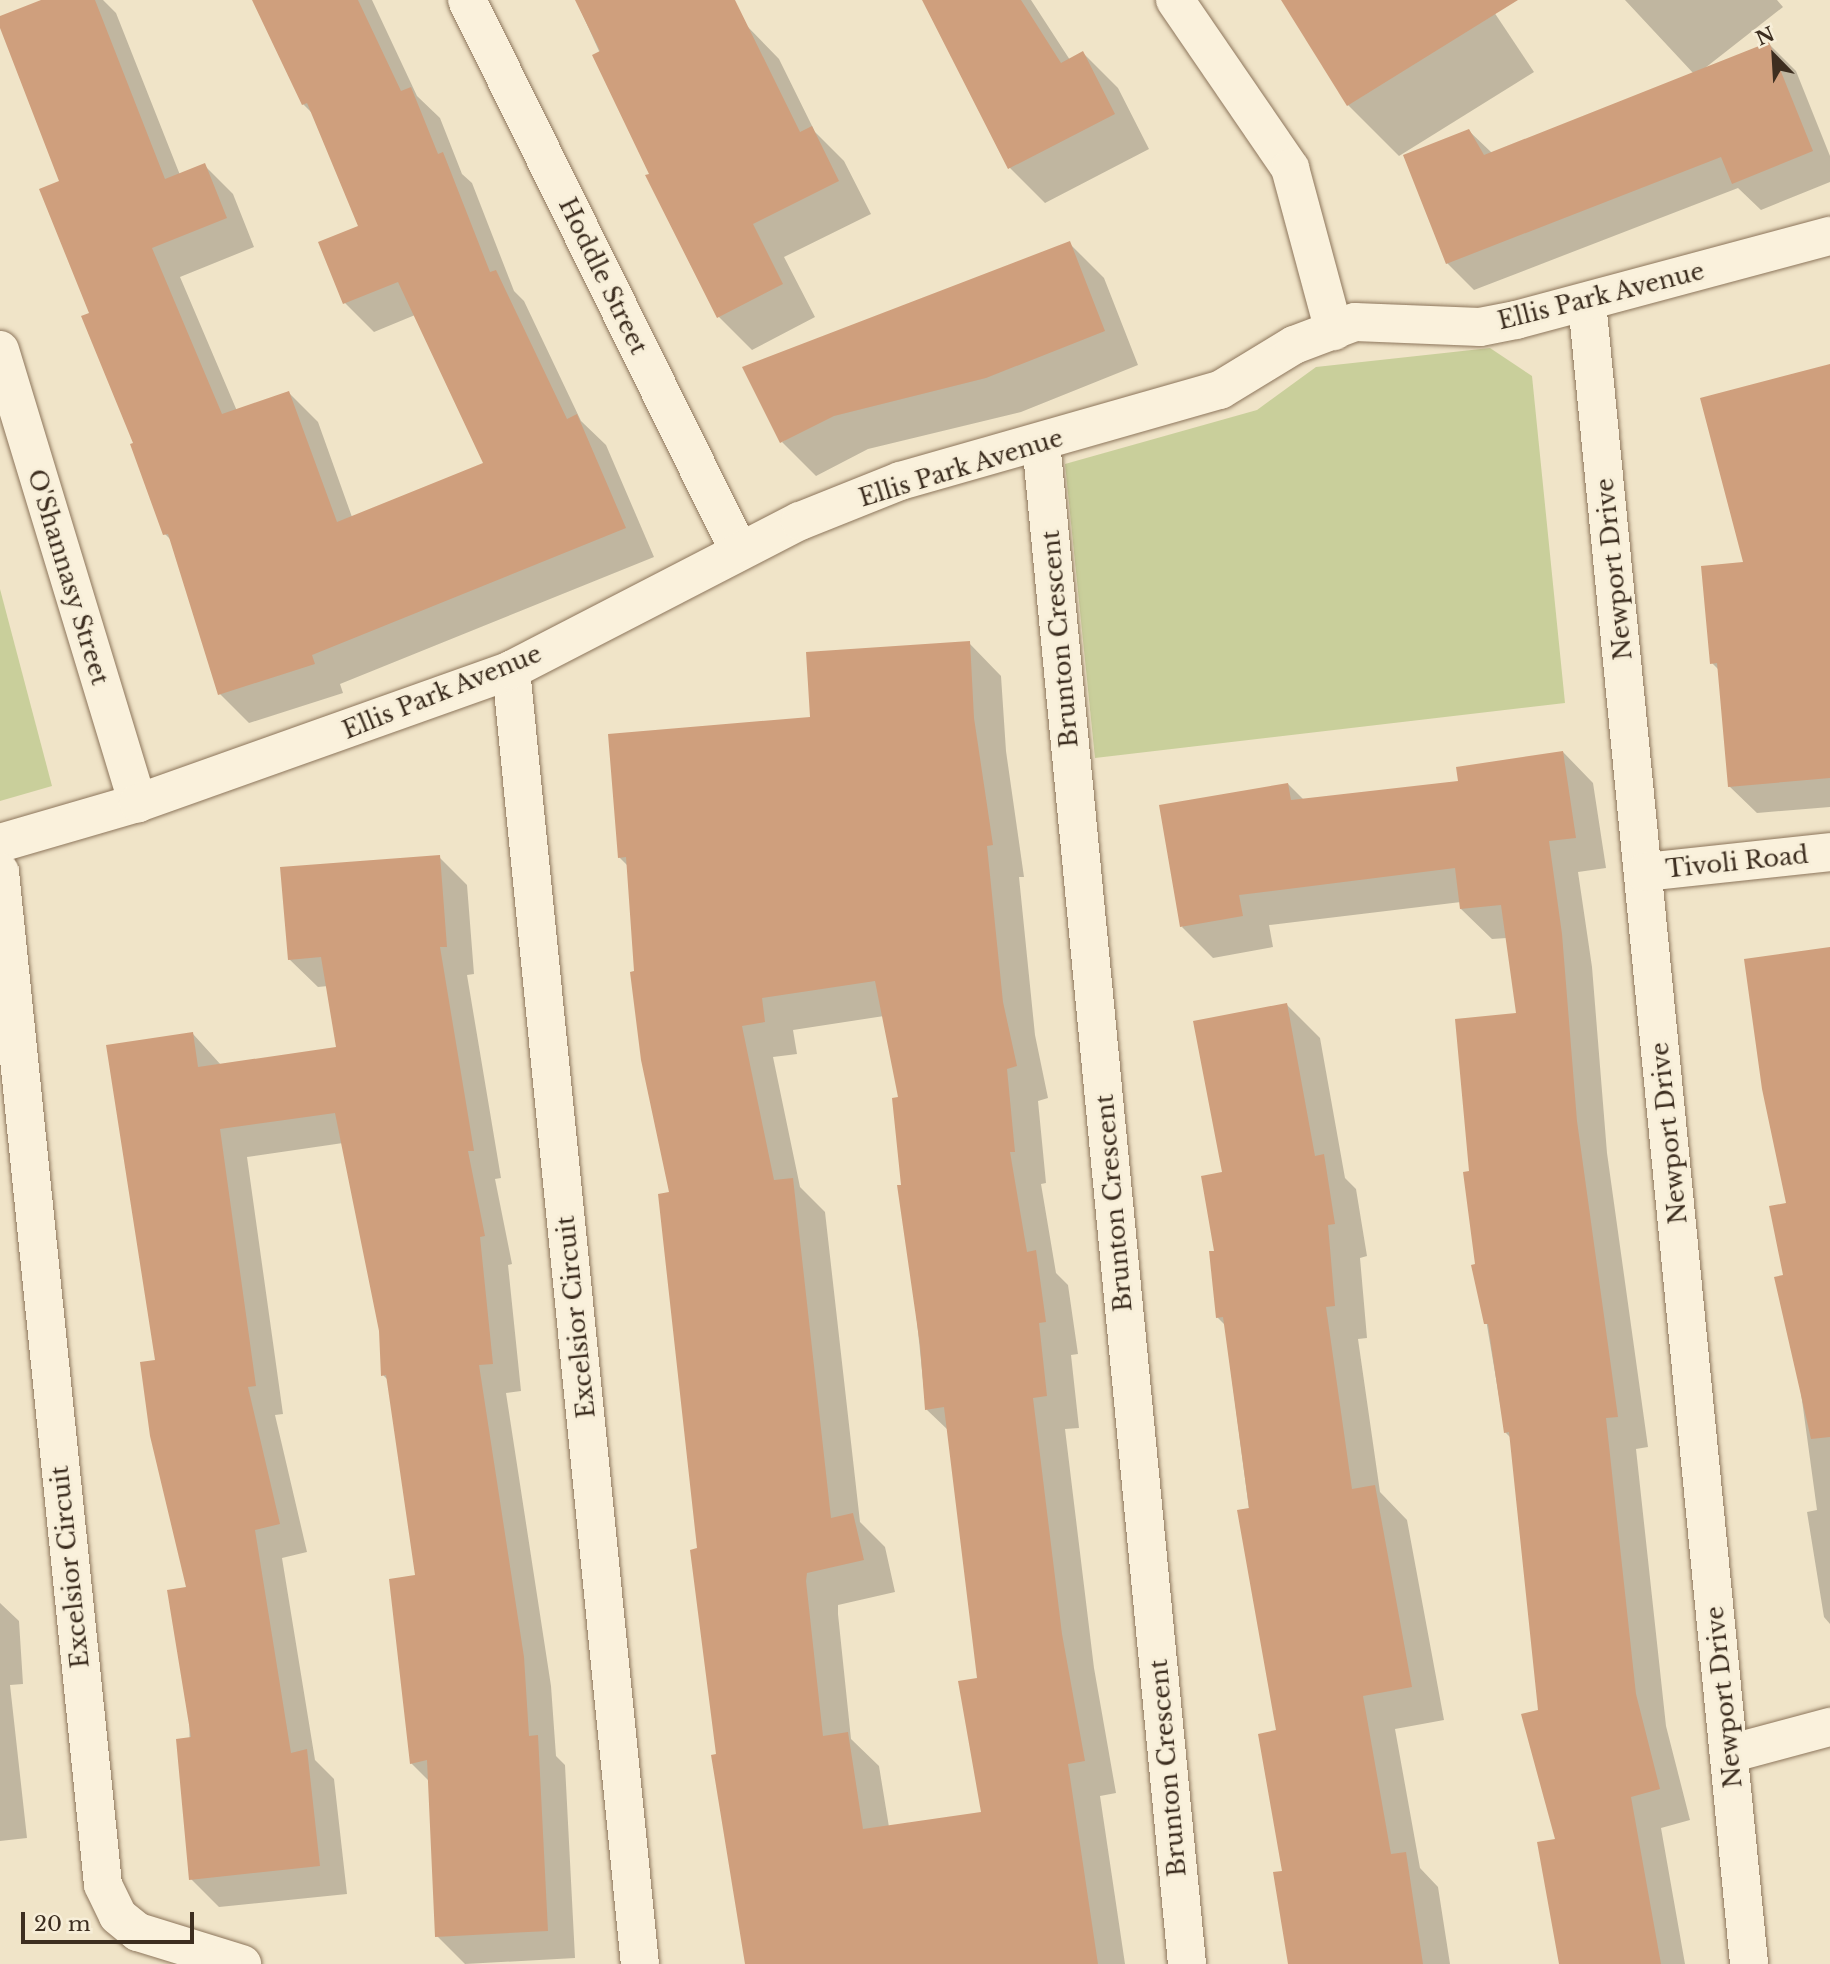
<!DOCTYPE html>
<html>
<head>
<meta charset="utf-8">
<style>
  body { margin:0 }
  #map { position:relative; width:1830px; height:1964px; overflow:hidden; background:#f0e4c8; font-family:"Libre Baskerville",serif }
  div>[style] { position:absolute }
  .green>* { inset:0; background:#c9cf9b }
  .shadow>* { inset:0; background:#0003 }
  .building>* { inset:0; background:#cf9f7d }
  .roads { filter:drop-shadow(0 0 2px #8d765c) drop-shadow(0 0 2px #8d765c) }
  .minor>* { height:38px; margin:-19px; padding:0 19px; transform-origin:19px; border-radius:19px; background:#faf1dc }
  span { translate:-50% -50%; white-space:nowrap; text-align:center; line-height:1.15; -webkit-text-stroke:5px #f7eed8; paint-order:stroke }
  .street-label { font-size:24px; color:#3d2e20 }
  .north { position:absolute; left:1739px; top:21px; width:70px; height:70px; -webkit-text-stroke:5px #f7eed8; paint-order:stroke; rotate:336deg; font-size:19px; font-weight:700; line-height:28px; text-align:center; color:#3d2e20 }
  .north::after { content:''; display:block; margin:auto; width:24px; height:32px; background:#3d2e20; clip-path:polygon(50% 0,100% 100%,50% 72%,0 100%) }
  .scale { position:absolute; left:21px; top:1912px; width:173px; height:32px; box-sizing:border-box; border:4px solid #3d2e20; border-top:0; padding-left:9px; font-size:21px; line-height:24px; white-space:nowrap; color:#3d2e20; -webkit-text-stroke:5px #f7eed8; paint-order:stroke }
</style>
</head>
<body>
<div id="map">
  <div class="green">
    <div style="clip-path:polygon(1490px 348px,1532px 376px,1565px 703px,1095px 758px,1065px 464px,1257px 410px,1316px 367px)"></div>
    <div style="clip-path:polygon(0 589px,52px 786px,0 801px)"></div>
  </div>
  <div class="shadow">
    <div style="clip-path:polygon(46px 0,103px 0,116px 13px,180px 175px,204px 165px,233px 194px,254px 247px,180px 277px,237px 411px,289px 393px,318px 422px,352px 517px,485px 464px,415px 315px,374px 332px,345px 303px,360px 227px,314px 115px,303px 104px,254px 0,372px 0,417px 96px,440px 118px,462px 174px,472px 183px,514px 291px,524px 301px,581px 421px,606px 445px,654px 557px,340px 684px,343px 693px,249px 723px,220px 694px,173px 542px,165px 534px,92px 314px,61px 182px,0 24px,0 18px)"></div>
    <div style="clip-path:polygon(576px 0,734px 0,746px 25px,779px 59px,815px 132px,844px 161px,871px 214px,784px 257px,815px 317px,752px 350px,719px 317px)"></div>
    <div style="clip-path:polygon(924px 0,1031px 0,1070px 60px,1083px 53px,1118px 88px,1149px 149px,1045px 203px,1010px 168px)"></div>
    <div style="clip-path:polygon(1283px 0,1486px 0,1534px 72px,1399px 156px,1348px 105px)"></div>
    <div style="clip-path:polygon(1625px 0,1777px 0,1783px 7px,1705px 68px,1769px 44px,1796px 71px,1830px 156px,1830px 182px,1761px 210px,1738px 188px,1474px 290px,1447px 263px,1469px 131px,1492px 153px,1694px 74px)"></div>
    <div style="clip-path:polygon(1069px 243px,1104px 278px,1138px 365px,1021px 412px,868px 449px,816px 476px,782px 442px)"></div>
    <div style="clip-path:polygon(1830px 583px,1830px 807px,1757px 813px,1729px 786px,1719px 670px,1712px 663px)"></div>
    <div style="clip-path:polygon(evenodd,969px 643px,1001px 676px,1006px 751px,1024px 877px,1019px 877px,1035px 1035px,1048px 1098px,1038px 1101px,1046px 1183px,1041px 1184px,1056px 1273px,1068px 1285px,1078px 1354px,1071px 1355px,1079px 1428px,1065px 1429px,1094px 1668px,1116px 1793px,1100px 1796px,1125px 1964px,746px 1964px,718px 1756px,671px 1194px,636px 972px,628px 866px,619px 857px,812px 719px,969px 643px,884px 1016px,901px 1099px,894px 1099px,926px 1409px,949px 1431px,979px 1679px,983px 1813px,889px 1827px,879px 1766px,851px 1739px,838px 1614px,838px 1605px,895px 1592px,885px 1547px,860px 1522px,825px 1212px,800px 1187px,773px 1057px,797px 1054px,793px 1030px,884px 1016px)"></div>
    <div style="clip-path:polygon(1563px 752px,1593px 783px,1606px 868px,1578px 872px,1592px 967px,1607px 1153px,1648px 1447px,1636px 1449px,1666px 1726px,1690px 1820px,1661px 1828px,1685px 1964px,1561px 1964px,1557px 1840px,1511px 1438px,1505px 1432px,1477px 1266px,1518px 1015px,1507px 938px,1492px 939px,1461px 909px,1461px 902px,1269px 925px,1273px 947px,1213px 958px,1182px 927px,1288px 784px,1304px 800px,1460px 782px)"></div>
    <div style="clip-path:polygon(439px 857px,467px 885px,474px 974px,467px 975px,501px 1178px,495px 1179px,512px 1264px,508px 1265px,521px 1391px,506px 1393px,551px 1686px,556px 1756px,565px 1765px,575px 1958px,465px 1964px,437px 1936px,430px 1782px,411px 1763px,417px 1577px,388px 1380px,383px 1375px,381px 1331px,343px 1143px,247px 1157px,283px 1414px,275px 1415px,307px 1552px,282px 1558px,315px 1760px,334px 1779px,347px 1894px,219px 1907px,191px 1879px,188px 1589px,157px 1362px,193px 1034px,221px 1065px,338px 1048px,328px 986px,318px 987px,289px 959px)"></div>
    <div style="clip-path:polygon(1830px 949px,1830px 1624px,1824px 1617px,1807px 1512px,1817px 1510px,1785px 1276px,1788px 1204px)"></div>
    <div style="clip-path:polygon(1287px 1005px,1320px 1038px,1345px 1178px,1356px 1189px,1367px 1256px,1360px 1258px,1367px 1338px,1358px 1339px,1380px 1492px,1407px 1520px,1444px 1720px,1395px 1729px,1420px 1868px,1438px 1887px,1450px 1964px,1289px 1964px,1278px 1732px,1225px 1325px,1217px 1317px,1216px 1252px,1224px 1174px)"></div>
    <div style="clip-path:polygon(0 1603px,19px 1621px,23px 1684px,10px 1685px,27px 1838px,0 1841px)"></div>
  </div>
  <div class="building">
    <div style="clip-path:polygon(41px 0,95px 0,165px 179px,205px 163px,227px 218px,152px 248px,222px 414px,289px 391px,337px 522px,483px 463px,398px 282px,343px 304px,318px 242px,358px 226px,307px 103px,302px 105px,252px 0,358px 0,401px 91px,411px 87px,438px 154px,443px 152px,490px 272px,496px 270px,567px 419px,577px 414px,626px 528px,312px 655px,315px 664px,218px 695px,168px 534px,163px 535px,130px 444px,133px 443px,81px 316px,89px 313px,39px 189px,59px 181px,0 28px,0 16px)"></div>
    <div style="clip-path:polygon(575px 0,735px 0,800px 132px,812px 126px,839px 181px,753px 224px,783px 284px,717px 318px,645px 175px,649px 174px,592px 55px,600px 51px)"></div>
    <div style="clip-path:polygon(922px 0,1021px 0,1061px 63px,1083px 51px,1115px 114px,1008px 169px)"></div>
    <div style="clip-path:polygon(1281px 0,1518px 0,1347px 106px)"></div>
    <div style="clip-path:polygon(1769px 42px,1813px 151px,1732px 184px,1721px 157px,1446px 264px,1403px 155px,1469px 129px,1484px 155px)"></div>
    <div style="clip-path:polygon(1070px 241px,1105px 331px,986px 378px,834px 416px,780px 443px,742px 367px)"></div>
    <div style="clip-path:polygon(1830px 364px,1830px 778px,1728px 787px,1717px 663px,1710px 664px,1701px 566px,1743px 562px,1700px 398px)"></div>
    <div style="clip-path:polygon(evenodd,970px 641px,974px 718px,993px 845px,987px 846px,1003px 1002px,1017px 1066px,1007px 1069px,1015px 1152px,1010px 1152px,1027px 1252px,1036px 1250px,1046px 1322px,1039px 1323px,1047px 1396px,1033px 1398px,1062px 1634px,1085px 1761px,1068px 1764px,1098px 1964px,745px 1964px,711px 1755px,716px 1754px,690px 1550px,697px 1548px,658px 1194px,669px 1192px,641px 1060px,630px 972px,634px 971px,626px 857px,618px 858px,608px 734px,810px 717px,806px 652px,970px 641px,875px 981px,898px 1097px,892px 1098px,901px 1185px,897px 1185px,920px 1345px,925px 1410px,944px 1407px,977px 1678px,958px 1681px,981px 1812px,863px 1829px,848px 1732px,823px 1736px,806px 1581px,807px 1573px,864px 1560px,853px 1513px,831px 1518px,793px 1178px,774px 1180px,742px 1026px,765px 1022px,762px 998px,875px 981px)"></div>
    <div style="clip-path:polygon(1563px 751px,1576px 838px,1549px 841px,1562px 934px,1577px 1121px,1618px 1417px,1606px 1418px,1636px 1694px,1660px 1789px,1631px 1797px,1661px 1964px,1559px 1964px,1537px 1842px,1555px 1839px,1521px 1714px,1538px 1710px,1509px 1432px,1504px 1433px,1488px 1324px,1484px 1324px,1471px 1265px,1475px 1264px,1463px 1172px,1469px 1171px,1455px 1019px,1516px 1013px,1501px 905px,1460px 909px,1455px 868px,1239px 895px,1243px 916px,1180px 927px,1159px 805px,1288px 783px,1291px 800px,1458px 781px,1456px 767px)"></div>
    <div style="clip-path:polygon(440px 855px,447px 947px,440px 947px,474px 1151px,468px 1151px,485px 1236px,480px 1237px,493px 1364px,479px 1365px,524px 1657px,529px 1736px,538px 1735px,548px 1931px,435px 1937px,427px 1760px,410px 1764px,389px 1579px,415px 1575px,386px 1375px,381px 1376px,379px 1331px,335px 1113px,220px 1129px,256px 1386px,248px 1387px,280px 1524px,255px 1530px,291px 1753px,307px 1749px,320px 1866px,189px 1880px,176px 1739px,191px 1737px,167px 1590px,186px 1587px,150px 1436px,140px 1362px,155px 1360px,106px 1045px,193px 1032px,198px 1067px,336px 1047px,321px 957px,288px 960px,280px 867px)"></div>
    <div style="clip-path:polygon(1830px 947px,1830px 1437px,1811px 1439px,1774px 1277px,1783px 1275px,1769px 1206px,1786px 1203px,1762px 1089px,1744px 959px)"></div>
    <div style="clip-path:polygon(1287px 1003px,1315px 1156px,1324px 1154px,1335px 1224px,1328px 1225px,1335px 1306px,1326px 1307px,1352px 1489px,1375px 1485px,1412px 1687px,1363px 1696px,1391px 1854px,1406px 1852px,1423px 1964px,1288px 1964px,1273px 1872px,1282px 1871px,1258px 1734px,1276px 1730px,1237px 1510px,1249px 1508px,1223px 1317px,1216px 1318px,1209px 1251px,1214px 1251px,1201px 1176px,1222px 1172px,1193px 1021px)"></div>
  </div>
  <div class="roads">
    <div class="minor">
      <div style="left:467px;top:0;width:614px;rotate:63.73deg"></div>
      <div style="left:1175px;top:0;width:204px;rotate:55.6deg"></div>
      <div style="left:1290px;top:168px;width:169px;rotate:74.9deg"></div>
      <div style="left:1587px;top:302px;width:1670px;rotate:84.43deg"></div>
      <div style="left:0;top:350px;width:474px;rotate:73.1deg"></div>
      <div style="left:1041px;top:442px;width:1529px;rotate:84.52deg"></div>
      <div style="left:511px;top:670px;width:1300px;rotate:84.31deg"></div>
      <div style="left:0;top:843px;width:144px;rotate:-16.2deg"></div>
      <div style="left:138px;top:803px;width:396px;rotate:-19.6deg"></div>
      <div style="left:511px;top:670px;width:325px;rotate:-27.3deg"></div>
      <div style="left:800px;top:521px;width:108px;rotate:-21.8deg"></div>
      <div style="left:900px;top:481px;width:333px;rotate:-15.9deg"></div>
      <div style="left:1220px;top:390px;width:87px;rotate:-31.3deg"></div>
      <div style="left:1294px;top:345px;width:65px;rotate:-20.7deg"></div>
      <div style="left:1355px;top:322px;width:125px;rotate:2.3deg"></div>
      <div style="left:1480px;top:327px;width:37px;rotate:-11deg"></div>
      <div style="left:1516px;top:320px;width:325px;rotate:-15deg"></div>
      <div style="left:0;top:872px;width:1018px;rotate:84.19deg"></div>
      <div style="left:103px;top:1885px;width:34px;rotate:64deg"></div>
      <div style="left:118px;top:1916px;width:26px;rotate:39deg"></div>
      <div style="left:138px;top:1932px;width:109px;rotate:17.1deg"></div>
      <div style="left:1644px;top:872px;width:187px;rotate:-6.1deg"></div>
      <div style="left:1729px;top:1754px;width:105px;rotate:-15deg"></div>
    </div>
  </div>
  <div class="street-label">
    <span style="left:603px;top:276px;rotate:64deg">Hoddle Street</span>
    <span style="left:1601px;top:296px;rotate:-14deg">Ellis Park Avenue</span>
    <span style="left:961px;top:468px;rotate:-17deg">Ellis Park Avenue</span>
    <span style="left:1614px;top:569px;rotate:-96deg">Newport Drive</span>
    <span style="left:68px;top:577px;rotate:73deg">O'Shannasy Street</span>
    <span style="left:1060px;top:639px;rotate:-95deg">Brunton Crescent</span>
    <span style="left:442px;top:692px;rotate:-22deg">Ellis Park Avenue</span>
    <span style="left:1737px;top:862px;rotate:-6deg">Tivoli Road</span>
    <span style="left:1669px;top:1133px;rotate:-96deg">Newport Drive</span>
    <span style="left:1114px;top:1203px;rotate:-95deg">Brunton Crescent</span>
    <span style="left:576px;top:1317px;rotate:-96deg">Excelsior Circuit</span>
    <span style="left:70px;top:1567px;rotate:-96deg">Excelsior Circuit</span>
    <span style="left:1724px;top:1697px;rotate:-96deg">Newport Drive</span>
    <span style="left:1168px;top:1768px;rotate:-95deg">Brunton Crescent</span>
  </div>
  <div class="north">N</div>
  <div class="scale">20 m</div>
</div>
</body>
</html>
